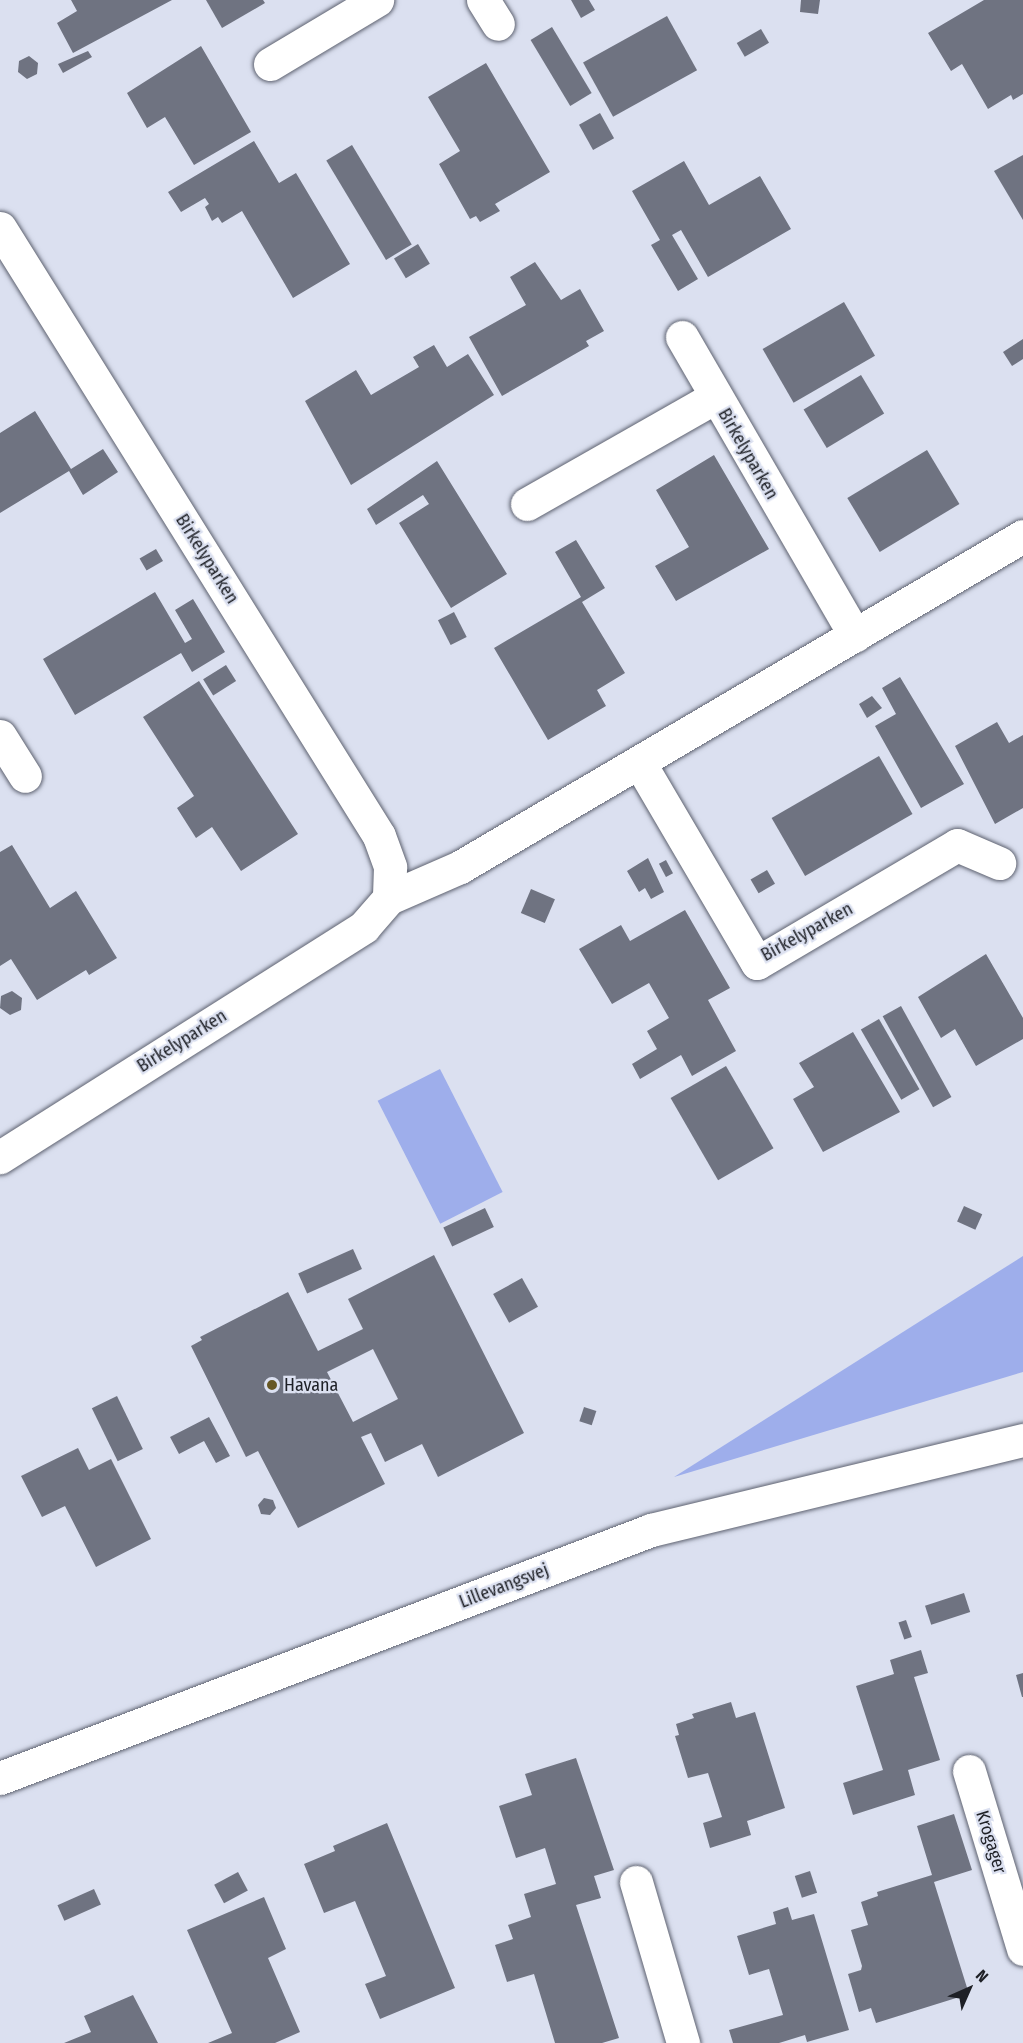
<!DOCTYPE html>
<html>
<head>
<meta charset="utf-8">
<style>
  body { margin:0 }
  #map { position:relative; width:1023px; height:2043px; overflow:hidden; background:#dbe0f0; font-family:"Fira Sans Condensed",sans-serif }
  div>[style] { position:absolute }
  .green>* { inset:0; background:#9eaeeb; transform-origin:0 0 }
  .building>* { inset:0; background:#6f7381; transform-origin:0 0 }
  .roads { filter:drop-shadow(0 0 2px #5e6270) drop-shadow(0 0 2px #5e6270) }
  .street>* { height:33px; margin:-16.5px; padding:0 16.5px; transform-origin:16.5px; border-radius:16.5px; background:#fff }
  .secondary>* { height:33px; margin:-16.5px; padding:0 16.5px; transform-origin:16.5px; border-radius:16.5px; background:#fff }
  .dots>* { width:16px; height:16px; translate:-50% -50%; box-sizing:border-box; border:3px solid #dbe0f0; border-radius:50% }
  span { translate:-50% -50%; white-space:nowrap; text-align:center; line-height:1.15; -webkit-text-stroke:4.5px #dbe0f0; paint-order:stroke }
  .street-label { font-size:18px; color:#1e2026 }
  .poi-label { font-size:18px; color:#1e2026 }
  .left { translate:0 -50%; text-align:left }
  .north { position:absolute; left:939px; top:1959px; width:60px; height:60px; -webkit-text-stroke:4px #dbe0f0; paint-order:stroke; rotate:45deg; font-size:16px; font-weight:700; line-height:24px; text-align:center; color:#1e2026 }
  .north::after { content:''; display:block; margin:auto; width:21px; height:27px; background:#1e2026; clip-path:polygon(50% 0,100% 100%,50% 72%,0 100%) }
</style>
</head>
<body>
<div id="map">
  <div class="green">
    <div style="left:440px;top:1069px;width:138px;height:70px;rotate:63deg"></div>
    <div style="clip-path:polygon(1023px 1256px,1023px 1372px,674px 1477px)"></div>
  </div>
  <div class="building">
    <div style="clip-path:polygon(71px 0,172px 0,73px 53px,57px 23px,77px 11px)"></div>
    <div style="clip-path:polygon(206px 0,263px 0,265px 3px,222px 28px)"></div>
    <div style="clip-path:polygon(571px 0,589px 0,595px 10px,581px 18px)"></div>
    <div style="clip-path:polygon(801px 0,820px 0,818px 14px,800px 12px)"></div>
    <div style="clip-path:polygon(984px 0,1023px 0,1023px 94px,1013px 100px,1011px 95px,988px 109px,962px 64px,951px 71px,928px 33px)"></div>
    <div style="left:667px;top:16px;width:62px;height:96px;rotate:61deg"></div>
    <div style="left:552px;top:27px;width:77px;height:25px;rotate:59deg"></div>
    <div style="left:761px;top:29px;width:16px;height:28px;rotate:60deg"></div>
    <div style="clip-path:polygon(201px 46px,251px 132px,194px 165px,165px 117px,147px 128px,127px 93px)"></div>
    <div style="clip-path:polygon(88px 51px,92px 57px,63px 73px,58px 64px)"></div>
    <div style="clip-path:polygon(29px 56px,38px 63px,37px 74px,27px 79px,18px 72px,19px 61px)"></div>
    <div style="clip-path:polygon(486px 63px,550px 172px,495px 204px,500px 211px,480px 222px,476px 216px,470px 219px,439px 164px,460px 151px,428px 97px)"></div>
    <div style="left:600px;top:113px;width:29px;height:24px;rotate:61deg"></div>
    <div style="clip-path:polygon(254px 141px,279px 183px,296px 173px,350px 264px,293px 298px,242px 211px,222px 223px,218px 217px,212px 221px,205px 207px,209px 204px,205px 198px,181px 212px,168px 192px)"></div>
    <div style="left:352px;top:145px;width:116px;height:30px;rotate:59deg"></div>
    <div style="clip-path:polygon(1023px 155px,1023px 220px,994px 171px)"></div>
    <div style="clip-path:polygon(684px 161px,709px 205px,760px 176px,791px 229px,708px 277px,681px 230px,672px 235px,698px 279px,678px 291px,651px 245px,660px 240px,632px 191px)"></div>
    <div style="left:418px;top:244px;width:23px;height:28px;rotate:59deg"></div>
    <div style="clip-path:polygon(535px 262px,561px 300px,580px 289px,604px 331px,586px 341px,589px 346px,502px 396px,469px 337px,526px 305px,510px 277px)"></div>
    <div style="left:844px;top:302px;width:62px;height:94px;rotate:60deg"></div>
    <div style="clip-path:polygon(1023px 339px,1023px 359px,1012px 366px,1003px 352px)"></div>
    <div style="clip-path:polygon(434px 345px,447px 367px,468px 354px,494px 395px,351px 485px,305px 401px,356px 370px,371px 395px,419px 367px,413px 357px)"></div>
    <div style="left:861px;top:375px;width:45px;height:67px;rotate:59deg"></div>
    <div style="clip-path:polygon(35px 411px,71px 469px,103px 449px,118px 472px,83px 495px,69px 471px,0 513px,0 433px)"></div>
    <div style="left:927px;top:450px;width:63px;height:93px;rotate:59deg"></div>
    <div style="clip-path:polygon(714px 455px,769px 549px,676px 601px,655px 566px,689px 547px,656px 490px)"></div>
    <div style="clip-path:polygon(437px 461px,507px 574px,451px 608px,399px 523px,429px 504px,423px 495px,376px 525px,367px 509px)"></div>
    <div style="clip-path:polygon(576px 540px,605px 588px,582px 602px,625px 673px,597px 690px,606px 706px,548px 740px,494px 648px,581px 597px,555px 552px)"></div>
    <div style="left:156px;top:549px;width:14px;height:19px;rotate:60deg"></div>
    <div style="clip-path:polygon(155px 592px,185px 643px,192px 639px,175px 610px,193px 599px,225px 652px,192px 672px,181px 653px,75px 715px,43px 659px)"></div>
    <div style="left:454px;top:612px;width:28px;height:18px;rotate:63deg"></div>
    <div style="left:226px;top:665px;width:19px;height:27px;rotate:58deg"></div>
    <div style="clip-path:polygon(900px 677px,964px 784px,921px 808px,875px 726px,896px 714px,882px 688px)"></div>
    <div style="clip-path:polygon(199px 681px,298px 834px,241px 871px,212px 827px,196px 838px,177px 808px,194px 796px,143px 717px)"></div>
    <div style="clip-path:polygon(872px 696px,882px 708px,867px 718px,859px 704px)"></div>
    <div style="clip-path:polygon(997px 722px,1009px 743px,1023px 735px,1023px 808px,995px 824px,955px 746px)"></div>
    <div style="left:879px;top:756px;width:67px;height:124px;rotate:60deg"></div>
    <div style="clip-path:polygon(12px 845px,50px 908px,76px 891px,117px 958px,89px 975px,86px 970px,37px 1000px,11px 959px,0 966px,0 852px)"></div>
    <div style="clip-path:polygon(648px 858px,664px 892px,651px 899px,645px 888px,639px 892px,627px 871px)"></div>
    <div style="left:666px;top:860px;width:15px;height:8px;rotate:62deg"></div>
    <div style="left:767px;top:870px;width:16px;height:19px;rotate:60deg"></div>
    <div style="left:531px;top:889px;width:26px;height:26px;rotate:23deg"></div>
    <div style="clip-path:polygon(685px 910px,730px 988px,708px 1000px,736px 1051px,692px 1076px,681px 1055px,640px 1079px,632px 1064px,657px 1049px,647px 1031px,669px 1018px,649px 983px,612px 1004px,579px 949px,621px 925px,630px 941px)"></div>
    <div style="clip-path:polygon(986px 954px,1023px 1018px,1023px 1039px,976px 1066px,955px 1029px,941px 1038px,918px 997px)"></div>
    <div style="clip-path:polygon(12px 991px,22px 998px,21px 1010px,10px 1015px,0 1008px,1px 996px)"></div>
    <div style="left:901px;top:1006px;width:104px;height:21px;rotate:61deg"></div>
    <div style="left:879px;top:1019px;width:81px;height:21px;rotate:60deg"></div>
    <div style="clip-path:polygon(853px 1032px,900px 1112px,823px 1152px,793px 1099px,814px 1087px,799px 1063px)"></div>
    <div style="left:726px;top:1066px;width:95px;height:64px;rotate:60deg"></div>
    <div style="left:964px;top:1206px;width:20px;height:17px;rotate:24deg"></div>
    <div style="left:485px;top:1208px;width:21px;height:46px;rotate:65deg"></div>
    <div style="left:353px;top:1249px;width:22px;height:60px;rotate:66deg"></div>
    <div style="clip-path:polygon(evenodd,434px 1255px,524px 1433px,438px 1477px,422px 1444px,385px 1462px,371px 1433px,361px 1437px,385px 1484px,298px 1528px,258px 1451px,246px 1457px,191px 1346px,202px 1340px,200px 1337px,288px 1292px,318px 1351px,363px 1329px,348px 1299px,434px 1255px,373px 1349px,398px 1399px,353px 1422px,327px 1372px,373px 1349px)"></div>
    <div style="left:522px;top:1278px;width:33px;height:33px;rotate:61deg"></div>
    <div style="left:117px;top:1396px;width:59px;height:28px;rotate:64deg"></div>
    <div style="left:584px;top:1407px;width:13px;height:15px;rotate:18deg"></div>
    <div style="clip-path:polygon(209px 1417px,230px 1456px,216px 1463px,204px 1441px,179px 1454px,170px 1437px)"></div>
    <div style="clip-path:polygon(78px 1448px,89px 1470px,111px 1459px,151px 1539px,96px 1567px,65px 1506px,42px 1517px,21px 1476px)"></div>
    <div style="clip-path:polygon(264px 1498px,273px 1500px,276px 1508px,270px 1515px,261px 1514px,258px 1505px)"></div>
    <div style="left:964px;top:1593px;width:20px;height:41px;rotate:72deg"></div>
    <div style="left:906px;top:1620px;width:18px;height:8px;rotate:71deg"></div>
    <div style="clip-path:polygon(921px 1650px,928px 1673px,914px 1677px,940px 1760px,908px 1770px,915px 1795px,853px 1815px,843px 1783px,883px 1770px,856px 1686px,894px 1674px,890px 1660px)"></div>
    <div style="clip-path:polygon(1023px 1673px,1023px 1697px,1022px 1697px,1016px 1675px)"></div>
    <div style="clip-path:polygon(731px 1702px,736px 1718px,755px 1712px,785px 1808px,747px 1821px,751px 1835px,710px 1848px,703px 1823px,722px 1817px,708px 1773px,688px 1778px,675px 1736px,679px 1735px,676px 1724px,694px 1718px,692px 1714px)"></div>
    <div style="clip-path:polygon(576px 1758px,614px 1870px,594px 1876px,601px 1898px,576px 1905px,619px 2038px,602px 2043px,555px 2043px,534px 1974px,507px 1982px,495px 1945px,513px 1939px,508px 1925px,531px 1917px,524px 1894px,556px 1884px,545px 1848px,516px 1858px,499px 1806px,532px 1795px,525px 1774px)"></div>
    <div style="clip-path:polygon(954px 1814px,972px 1870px,934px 1882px,969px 1994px,876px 2023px,871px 2008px,859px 2012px,848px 1974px,861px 1970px,862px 1966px,851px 1930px,868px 1925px,861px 1902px,878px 1896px,877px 1892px,932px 1875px,917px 1826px)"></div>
    <div style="clip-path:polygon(387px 1823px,455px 1988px,380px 2019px,365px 1984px,386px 1976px,355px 1901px,324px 1913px,304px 1864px,335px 1851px,333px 1846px)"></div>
    <div style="left:810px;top:1871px;width:23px;height:16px;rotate:72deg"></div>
    <div style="left:238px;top:1872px;width:21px;height:27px;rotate:62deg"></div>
    <div style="left:94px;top:1889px;width:17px;height:40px;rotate:66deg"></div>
    <div style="clip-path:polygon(264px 1897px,286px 1949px,268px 1958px,300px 2032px,275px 2043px,208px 2043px,232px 2033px,187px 1930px)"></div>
    <div style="clip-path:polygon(788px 1907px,792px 1920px,814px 1914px,849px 2030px,807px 2042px,805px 2035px,779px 2043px,733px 2043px,729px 2030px,783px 2015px,769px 1969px,749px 1975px,737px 1936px,776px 1924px,773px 1912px)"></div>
    <div style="clip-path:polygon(133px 1995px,158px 2043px,64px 2043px,91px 2032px,84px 2016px)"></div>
  </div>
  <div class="roads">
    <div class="street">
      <div style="left:483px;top:0;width:28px;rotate:58deg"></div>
      <div style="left:270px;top:64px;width:125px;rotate:-30.9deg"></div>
      <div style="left:0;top:228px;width:716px;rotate:58.06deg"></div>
      <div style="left:379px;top:836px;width:33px;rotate:70deg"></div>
      <div style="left:390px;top:867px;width:31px;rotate:92deg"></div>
      <div style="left:389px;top:898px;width:38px;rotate:131deg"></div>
      <div style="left:364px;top:927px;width:431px;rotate:147.7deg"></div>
      <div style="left:682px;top:337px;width:345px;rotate:59.9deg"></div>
      <div style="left:527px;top:504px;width:216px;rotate:-29.6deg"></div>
      <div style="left:0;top:736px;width:47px;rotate:58deg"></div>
      <div style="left:639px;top:762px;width:233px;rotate:59.6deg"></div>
      <div style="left:757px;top:963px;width:232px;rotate:-30.5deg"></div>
      <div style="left:957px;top:845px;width:46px;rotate:23.2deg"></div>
      <div style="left:389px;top:898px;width:77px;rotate:-23.6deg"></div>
      <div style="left:460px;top:867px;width:653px;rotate:-30.45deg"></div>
      <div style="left:969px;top:1771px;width:186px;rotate:73.1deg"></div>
      <div style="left:636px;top:1882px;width:168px;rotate:73.7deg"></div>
    </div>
    <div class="secondary">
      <div style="left:0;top:1778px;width:697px;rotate:-20.85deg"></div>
      <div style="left:651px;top:1530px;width:383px;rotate:-13.6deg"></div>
    </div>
  </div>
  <div class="dots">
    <div style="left:272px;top:1385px;background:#665724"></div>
  </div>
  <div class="street-label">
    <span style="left:748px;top:454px;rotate:60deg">Birkelyparken</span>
    <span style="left:207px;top:559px;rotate:58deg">Birkelyparken</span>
    <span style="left:807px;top:932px;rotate:-29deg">Birkelyparken</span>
    <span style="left:182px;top:1041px;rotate:-32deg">Birkelyparken</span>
    <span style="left:504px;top:1586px;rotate:-21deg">Lillevangsvej</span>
    <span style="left:991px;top:1842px;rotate:73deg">Krogager</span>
  </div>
  <div class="poi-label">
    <span class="left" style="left:284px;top:1385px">Havana</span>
  </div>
  <div class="north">N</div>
</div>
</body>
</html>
